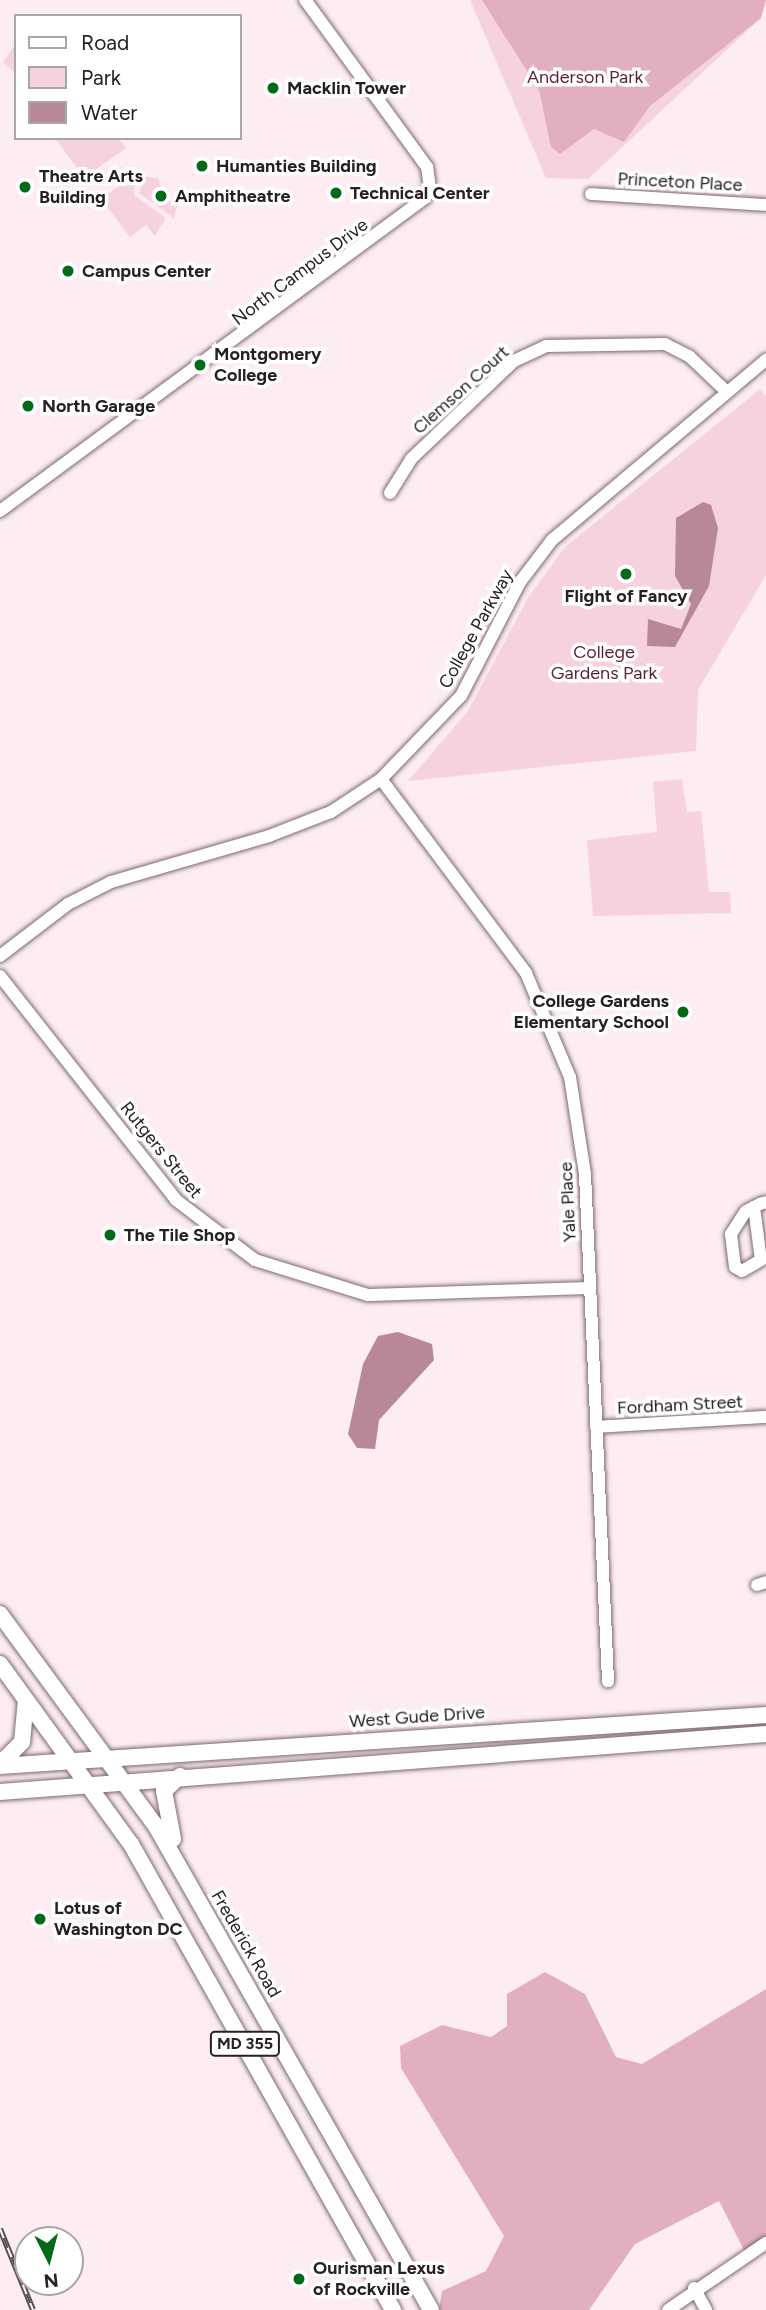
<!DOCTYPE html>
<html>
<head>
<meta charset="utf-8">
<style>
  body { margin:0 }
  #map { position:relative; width:766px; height:2310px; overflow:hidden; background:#fdecf2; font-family:Figtree,sans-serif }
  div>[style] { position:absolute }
  .green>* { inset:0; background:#f5d2de }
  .forest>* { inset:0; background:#e2afc1 }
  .water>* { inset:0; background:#b88798 }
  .roads { filter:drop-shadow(0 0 2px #7c6a70) drop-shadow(0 0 2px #7c6a70) }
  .minor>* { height:12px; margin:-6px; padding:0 6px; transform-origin:6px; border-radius:6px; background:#fff }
  .major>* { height:16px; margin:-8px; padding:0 8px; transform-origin:8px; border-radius:8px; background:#fff }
  .rail>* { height:6px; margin-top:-3px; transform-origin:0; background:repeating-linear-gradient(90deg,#fff 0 10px,#5b5154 0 20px); box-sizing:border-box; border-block:2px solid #5b5154 }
  .dots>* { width:19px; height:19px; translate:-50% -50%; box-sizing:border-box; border:4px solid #fff; border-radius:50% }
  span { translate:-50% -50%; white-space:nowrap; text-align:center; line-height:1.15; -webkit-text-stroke:7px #fff; paint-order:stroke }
  .shield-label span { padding:2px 5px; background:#fff; border:2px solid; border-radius:5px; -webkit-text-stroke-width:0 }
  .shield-label { font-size:16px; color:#272022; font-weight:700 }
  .park-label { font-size:18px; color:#5c1f3a }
  .poi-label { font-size:18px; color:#272022; font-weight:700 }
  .left { translate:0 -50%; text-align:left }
  .right { translate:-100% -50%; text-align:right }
  .street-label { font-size:18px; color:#272022 }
  .legend { position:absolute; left:14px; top:14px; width:228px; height:126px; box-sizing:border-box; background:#fff; border:2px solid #a9a6a7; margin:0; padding:9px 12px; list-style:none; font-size:21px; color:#272022 }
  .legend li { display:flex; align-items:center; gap:14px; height:35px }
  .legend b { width:35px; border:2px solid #a9a6a7 }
  .north { position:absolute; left:14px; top:2226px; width:70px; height:70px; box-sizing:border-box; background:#fff; border:2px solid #a9a6a7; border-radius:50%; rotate:174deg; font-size:19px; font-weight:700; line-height:28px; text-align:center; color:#272022 }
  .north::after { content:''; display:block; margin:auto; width:24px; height:32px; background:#006a19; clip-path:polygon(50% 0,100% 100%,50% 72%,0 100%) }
</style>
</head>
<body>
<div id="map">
  <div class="green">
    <div style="clip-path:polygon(470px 0,761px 0,761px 18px,588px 179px,546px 178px)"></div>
    <div style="clip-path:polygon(16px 43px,16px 71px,15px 73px,3px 62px)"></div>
    <div style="clip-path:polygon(55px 138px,118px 138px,126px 148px,84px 178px)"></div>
    <div style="clip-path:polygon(136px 173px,134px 195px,166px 218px,155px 236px,146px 225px,130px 237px,101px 199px)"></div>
    <div style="clip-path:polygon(145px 176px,159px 179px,163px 200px,178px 202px,174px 218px,139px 193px)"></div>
    <div style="clip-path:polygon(760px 389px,766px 397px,766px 575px,698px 690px,696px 751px,408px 781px,468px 711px,529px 596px,565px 547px)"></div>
    <div style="clip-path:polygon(682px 779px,687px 812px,701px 811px,709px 892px,730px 892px,731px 913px,593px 916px,587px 840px,657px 832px,653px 782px)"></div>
  </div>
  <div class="forest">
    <div style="clip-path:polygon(482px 0,766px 0,761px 18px,650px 106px,624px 142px,594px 129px,560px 154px,551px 147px,539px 90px)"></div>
    <div style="clip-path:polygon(545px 1972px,585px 1994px,616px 2057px,642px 2064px,766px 1989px,766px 2243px,746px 2254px,719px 2201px,635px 2244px,589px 2310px,439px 2310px,442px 2291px,486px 2271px,504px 2236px,401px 2068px,400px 2046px,442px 2025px,491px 2037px,507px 2026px,507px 1994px)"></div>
  </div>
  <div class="water">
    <div style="clip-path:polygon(703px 502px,711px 505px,718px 528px,709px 586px,675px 647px,647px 646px,648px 619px,681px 629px,691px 604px,675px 576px,676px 518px)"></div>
    <div style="clip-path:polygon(398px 1332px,432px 1344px,434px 1360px,379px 1420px,375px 1449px,357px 1448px,348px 1434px,363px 1364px,378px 1336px)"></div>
  </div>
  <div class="roads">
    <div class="minor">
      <div style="left:591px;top:194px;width:175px;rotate:3.6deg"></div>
      <div style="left:390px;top:493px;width:40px;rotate:-58deg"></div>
      <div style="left:411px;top:459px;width:142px;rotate:-43.6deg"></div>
      <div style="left:514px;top:361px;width:35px;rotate:-25deg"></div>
      <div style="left:546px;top:346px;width:119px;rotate:-1deg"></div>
      <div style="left:665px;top:344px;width:28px;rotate:27deg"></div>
      <div style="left:690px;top:357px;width:51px;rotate:43.4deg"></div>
      <div style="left:0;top:511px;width:528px;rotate:-36.37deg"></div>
      <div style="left:425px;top:198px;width:11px;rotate:-63deg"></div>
      <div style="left:430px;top:188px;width:21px;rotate:-98deg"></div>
      <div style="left:427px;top:167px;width:207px;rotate:-126.1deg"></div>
      <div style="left:381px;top:779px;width:242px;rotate:53.2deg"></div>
      <div style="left:526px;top:973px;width:113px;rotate:67.1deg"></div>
      <div style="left:570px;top:1077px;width:98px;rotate:81.2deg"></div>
      <div style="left:585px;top:1174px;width:508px;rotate:87.4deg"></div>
      <div style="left:0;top:956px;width:86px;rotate:-37.4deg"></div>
      <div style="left:68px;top:904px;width:48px;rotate:-27.1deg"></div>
      <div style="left:111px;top:882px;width:165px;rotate:-16.2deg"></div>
      <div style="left:269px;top:836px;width:66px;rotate:-21.2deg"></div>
      <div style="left:331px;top:812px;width:60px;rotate:-33.4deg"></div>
      <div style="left:381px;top:779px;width:115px;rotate:-46.1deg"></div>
      <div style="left:461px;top:696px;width:128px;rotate:-62.6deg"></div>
      <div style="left:520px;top:582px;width:53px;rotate:-52.7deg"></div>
      <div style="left:552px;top:540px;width:280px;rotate:-40.1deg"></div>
      <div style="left:0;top:976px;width:285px;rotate:51.8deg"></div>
      <div style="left:176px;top:1200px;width:99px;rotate:37.2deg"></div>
      <div style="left:255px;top:1260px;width:118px;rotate:17.2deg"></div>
      <div style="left:368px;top:1295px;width:222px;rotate:-1.8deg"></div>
      <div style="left:754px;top:1207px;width:53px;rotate:82.5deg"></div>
      <div style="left:761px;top:1260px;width:22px;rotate:150deg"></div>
      <div style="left:742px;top:1271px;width:8px;rotate:-150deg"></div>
      <div style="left:735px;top:1267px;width:33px;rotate:-97deg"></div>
      <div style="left:731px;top:1234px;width:27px;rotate:-57deg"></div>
      <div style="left:746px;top:1211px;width:16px;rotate:-27deg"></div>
      <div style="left:760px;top:1204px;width:6px;rotate:-18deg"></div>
      <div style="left:596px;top:1427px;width:170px;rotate:-3.4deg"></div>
      <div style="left:757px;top:1585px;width:9px;rotate:-18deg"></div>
      <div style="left:694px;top:2288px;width:25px;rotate:61deg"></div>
      <div style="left:668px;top:2310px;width:119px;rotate:-34.4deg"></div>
    </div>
    <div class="major">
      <div style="left:0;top:1614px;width:265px;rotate:53.7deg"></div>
      <div style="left:157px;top:1828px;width:554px;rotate:60.38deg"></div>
      <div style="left:0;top:1664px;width:223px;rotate:54deg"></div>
      <div style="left:131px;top:1844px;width:535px;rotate:60.65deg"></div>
      <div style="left:0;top:1764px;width:31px;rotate:-45deg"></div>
      <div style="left:22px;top:1742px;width:42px;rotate:-84.6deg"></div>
      <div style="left:0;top:1766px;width:768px;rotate:-3.81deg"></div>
      <div style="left:0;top:1792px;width:768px;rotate:-4.33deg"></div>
      <div style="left:173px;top:1839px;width:49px;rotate:-100.6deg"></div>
      <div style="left:164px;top:1791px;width:22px;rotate:-43deg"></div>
    </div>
  </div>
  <div class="rail">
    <div style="left:0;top:2229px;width:87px;rotate:67.8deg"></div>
  </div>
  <div class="dots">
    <div style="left:273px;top:88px;background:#006a19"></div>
    <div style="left:202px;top:166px;background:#006a19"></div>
    <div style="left:25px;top:187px;background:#006a19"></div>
    <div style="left:336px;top:193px;background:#006a19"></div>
    <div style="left:161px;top:196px;background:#006a19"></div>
    <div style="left:68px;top:271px;background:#006a19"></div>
    <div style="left:200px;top:365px;background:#006a19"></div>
    <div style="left:28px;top:406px;background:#006a19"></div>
    <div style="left:626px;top:574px;background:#006a19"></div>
    <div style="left:683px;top:1012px;background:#006a19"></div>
    <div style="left:110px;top:1235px;background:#006a19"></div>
    <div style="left:40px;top:1919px;background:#006a19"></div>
    <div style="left:299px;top:2279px;background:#006a19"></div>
  </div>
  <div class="shield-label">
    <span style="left:245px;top:2044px">MD 355</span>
  </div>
  <div class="park-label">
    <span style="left:585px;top:77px">Anderson Park</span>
    <span style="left:604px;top:663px">College<br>Gardens Park</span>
  </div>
  <div class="poi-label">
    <span class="left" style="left:287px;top:88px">Macklin Tower</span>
    <span class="left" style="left:216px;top:166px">Humanties Building</span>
    <span class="left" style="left:39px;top:187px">Theatre Arts<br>Building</span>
    <span class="left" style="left:350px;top:193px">Technical Center</span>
    <span class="left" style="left:175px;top:196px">Amphitheatre</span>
    <span class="left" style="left:82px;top:271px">Campus Center</span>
    <span class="left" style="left:214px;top:365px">Montgomery<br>College</span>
    <span class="left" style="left:42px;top:406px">North Garage</span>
    <span style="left:626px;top:596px">Flight of Fancy</span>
    <span class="right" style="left:669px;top:1012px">College Gardens<br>Elementary School</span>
    <span class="left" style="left:124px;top:1235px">The Tile Shop</span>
    <span class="left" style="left:54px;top:1919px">Lotus of<br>Washington DC</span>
    <span class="left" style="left:313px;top:2279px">Ourisman Lexus<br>of Rockville</span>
  </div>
  <div class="street-label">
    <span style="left:680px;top:182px;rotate:3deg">Princeton Place</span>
    <span style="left:300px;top:272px;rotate:-37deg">North Campus Drive</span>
    <span style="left:461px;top:390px;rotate:-42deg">Clemson Court</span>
    <span style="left:476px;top:629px;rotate:-61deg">College Parkway</span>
    <span style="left:161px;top:1150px;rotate:51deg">Rutgers Street</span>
    <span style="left:568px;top:1202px;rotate:-93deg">Yale Place</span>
    <span style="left:680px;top:1405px;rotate:-3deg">Fordham Street</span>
    <span style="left:417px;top:1717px;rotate:-4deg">West Gude Drive</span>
    <span style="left:246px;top:1944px;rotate:60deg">Frederick Road</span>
  </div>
  <ul class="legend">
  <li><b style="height:9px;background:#fff"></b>Road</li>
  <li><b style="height:19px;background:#f5d2de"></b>Park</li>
  <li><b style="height:19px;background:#b88798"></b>Water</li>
  </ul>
  <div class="north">N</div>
</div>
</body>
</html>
